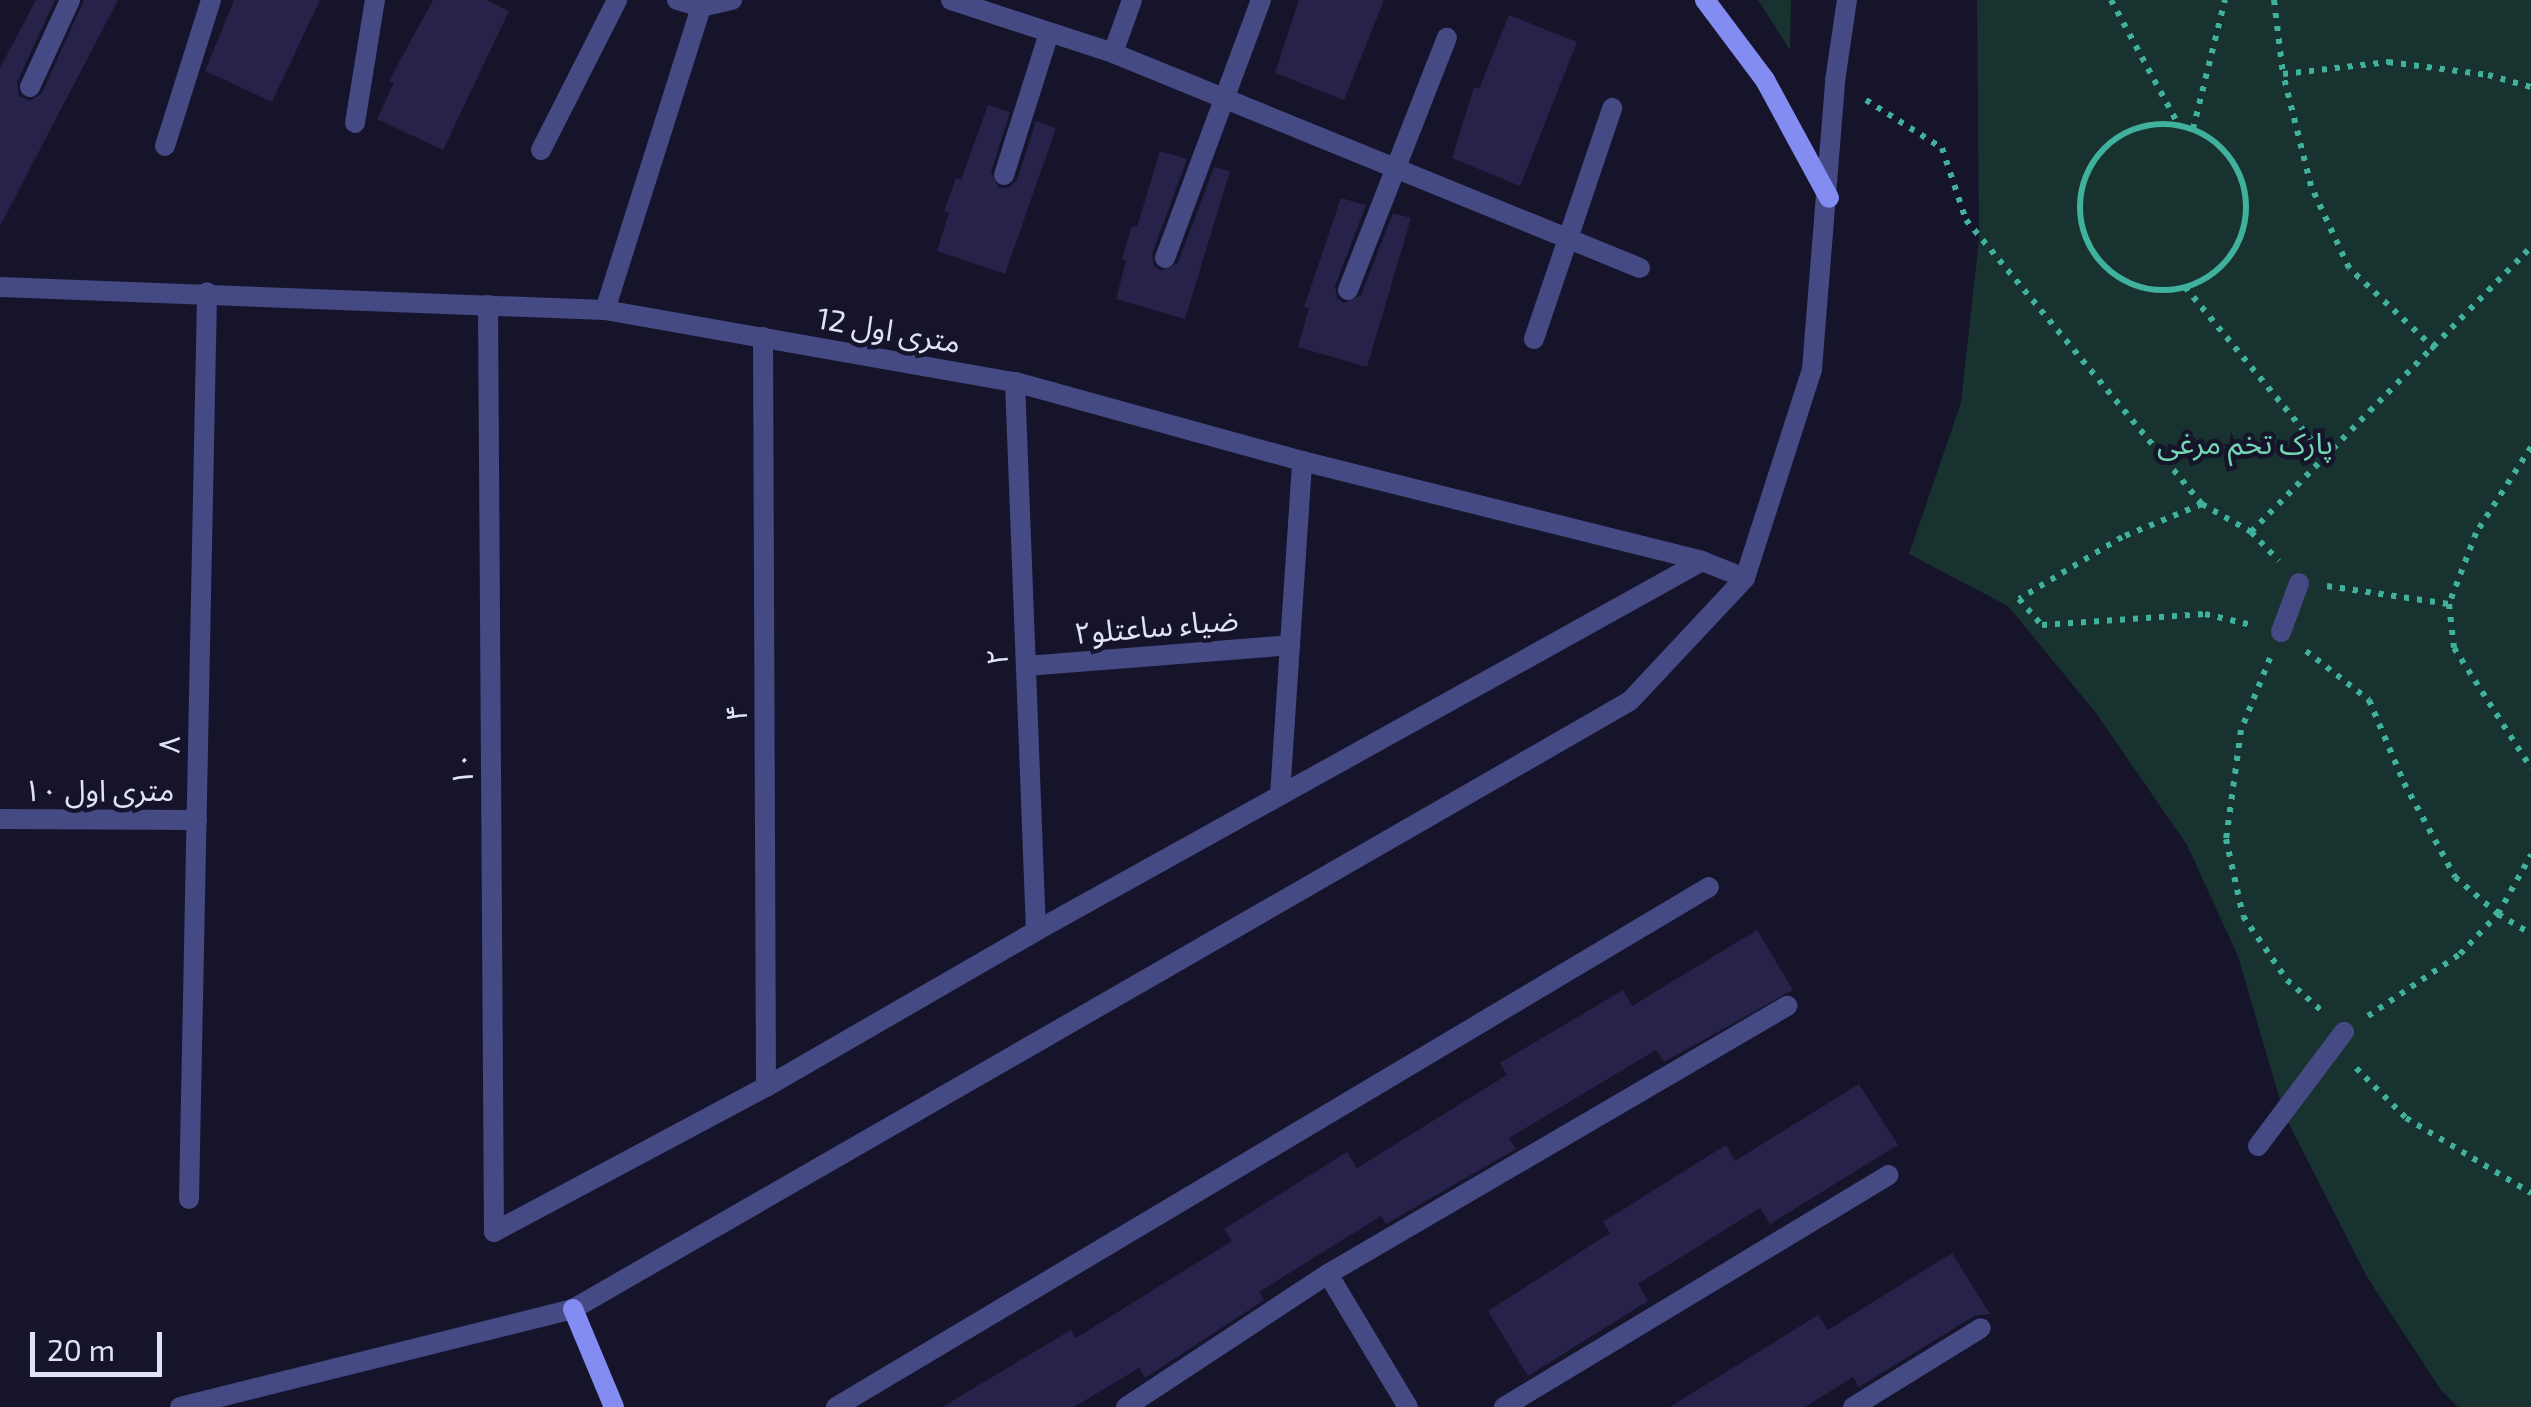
<!DOCTYPE html>
<html>
<head>
<meta charset="utf-8">
<style>
  body { margin:0 }
  #map { position:relative; width:2531px; height:1407px; overflow:hidden; background:#16142a; font-family:"Exo 2","Noto Sans Arabic",sans-serif }
  div>[style] { position:absolute }
  .green>* { inset:0; background:#18332f }
  .building>* { inset:0; background:#262249 }
  .path>* { height:6px; margin-top:-3px; transform-origin:0; background:repeating-linear-gradient(90deg,#3fb19d 0 5px,transparent 0 13px) }
  .path>.ring { margin:-3px; padding:0; box-sizing:content-box; background:none; border:6px solid #3fb19d; border-radius:50% }
  .street>* { height:20px; margin:-10px; padding:0 10px; transform-origin:10px; border-radius:10px; background:#454984 }
  .secondary>* { height:20px; margin:-10px; padding:0 10px; transform-origin:10px; border-radius:10px; background:#828cf1 }
  span { translate:-50% -50%; white-space:nowrap; text-align:center; line-height:1.15; -webkit-text-stroke:9px #16142a; paint-order:stroke }
  .street-label { font-size:30px; color:#e1e1fc }
  .park-label { font-size:30px; color:#73d5b1 }
  .scale { position:absolute; left:30px; top:1332px; width:132px; height:45px; box-sizing:border-box; border:5px solid #e1e1fc; border-top:0; padding-left:12px; font-size:30px; line-height:35px; white-space:nowrap; color:#e1e1fc; -webkit-text-stroke:8px #16142a; paint-order:stroke }
</style>
</head>
<body>
<div id="map">
  <div class="green">
    <div style="clip-path:polygon(1758px 0,1791px 0,1790px 50px)"></div>
    <div style="clip-path:polygon(1977px 0,2531px 0,2531px 1407px,2458px 1407px,2441px 1390px,2367px 1277px,2284px 1114px,2238px 956px,2187px 845px,2096px 713px,2008px 606px,1909px 554px,1961px 403px,1979px 239px)"></div>
  </div>
  <div class="building">
    <div style="clip-path:polygon(36px 0,55px 0,17px 82px,19px 96px,30px 101px,42px 93px,84px 0,118px 0,0 226px,0 68px)"></div>
    <div style="clip-path:polygon(234px 0,320px 0,272px 102px,205px 71px)"></div>
    <div style="clip-path:polygon(433px 0,487px 0,509px 11px,443px 150px,377px 119px,394px 83px,389px 81px)"></div>
    <div style="clip-path:polygon(1299px 0,1384px 0,1344px 100px,1275px 73px)"></div>
    <div style="clip-path:polygon(1509px 15px,1577px 42px,1520px 186px,1452px 158px,1474px 87px,1479px 89px)"></div>
    <div style="clip-path:polygon(988px 105px,1010px 112px,991px 172px,999px 188px,1008px 188px,1017px 180px,1036px 121px,1056px 128px,1005px 274px,937px 251px,949px 213px,944px 211px,956px 178px,961px 180px)"></div>
    <div style="clip-path:polygon(1160px 151px,1187px 159px,1152px 254px,1154px 266px,1161px 271px,1178px 263px,1214px 167px,1230px 171px,1185px 319px,1116px 299px,1126px 261px,1122px 259px,1132px 226px,1137px 227px)"></div>
    <div style="clip-path:polygon(1341px 198px,1366px 205px,1335px 286px,1337px 298px,1344px 303px,1361px 295px,1393px 213px,1411px 218px,1367px 367px,1298px 347px,1309px 308px,1304px 307px)"></div>
    <div style="clip-path:polygon(1757px 930px,1793px 990px,1664px 1062px,1656px 1050px,1509px 1138px,1516px 1149px,1386px 1224px,1381px 1216px,1259px 1292px,1264px 1300px,1145px 1378px,1139px 1368px,1074px 1407px,942px 1407px,1071px 1330px,1076px 1338px,1232px 1241px,1224px 1229px,1347px 1152px,1357px 1168px,1507px 1075px,1500px 1063px,1623px 990px,1632px 1006px)"></div>
    <div style="clip-path:polygon(1859px 1084px,1898px 1145px,1770px 1224px,1760px 1208px,1638px 1284px,1648px 1301px,1528px 1376px,1488px 1311px,1610px 1233px,1603px 1222px,1726px 1145px,1735px 1161px)"></div>
    <div style="clip-path:polygon(1952px 1253px,1990px 1314px,1974px 1316px,1859px 1387px,1853px 1377px,1805px 1407px,1670px 1407px,1818px 1315px,1828px 1330px)"></div>
  </div>
  <div class="path">
    <div style="left:2111px;top:0;width:141px;rotate:61.6deg"></div>
    <div style="left:2274px;top:0;width:75px;rotate:83.1deg"></div>
    <div style="left:1866px;top:100px;width:90px;rotate:32.3deg"></div>
    <div style="left:1942px;top:148px;width:76px;rotate:71.6deg"></div>
    <div style="left:1966px;top:220px;width:369px;rotate:50.3deg"></div>
    <div style="left:2202px;top:504px;width:56px;rotate:29.7deg"></div>
    <div style="left:2251px;top:532px;width:400px;rotate:-45.5deg"></div>
    <div class="ring" style="left:2080px;top:124px;width:160px;height:160px"></div>
    <div style="left:2193px;top:129px;width:133px;rotate:-76.1deg"></div>
    <div style="left:2185px;top:287px;width:218px;rotate:50.4deg"></div>
    <div style="left:2435px;top:349px;width:118px;rotate:-136.7deg"></div>
    <div style="left:2349px;top:268px;width:90px;rotate:-114.9deg"></div>
    <div style="left:2311px;top:186px;width:115px;rotate:-104deg"></div>
    <div style="left:2283px;top:74px;width:106px;rotate:-6.5deg"></div>
    <div style="left:2388px;top:62px;width:101px;rotate:7.4deg"></div>
    <div style="left:2488px;top:75px;width:45px;rotate:15.6deg"></div>
    <div style="left:2531px;top:447px;width:102px;rotate:122.6deg"></div>
    <div style="left:2476px;top:533px;width:76px;rotate:110.8deg"></div>
    <div style="left:2449px;top:604px;width:44px;rotate:83.5deg"></div>
    <div style="left:2454px;top:648px;width:143px;rotate:57.3deg"></div>
    <div style="left:2202px;top:504px;width:87px;rotate:157.6deg"></div>
    <div style="left:2122px;top:537px;width:120px;rotate:149deg"></div>
    <div style="left:2019px;top:599px;width:35px;rotate:49deg"></div>
    <div style="left:2042px;top:625px;width:163px;rotate:-3.9deg"></div>
    <div style="left:2205px;top:614px;width:48px;rotate:13.2deg"></div>
    <div style="left:2251px;top:532px;width:40px;rotate:46deg"></div>
    <div style="left:2327px;top:586px;width:123px;rotate:8.4deg"></div>
    <div style="left:2306px;top:651px;width:80px;rotate:37.9deg"></div>
    <div style="left:2369px;top:700px;width:90px;rotate:67.1deg"></div>
    <div style="left:2404px;top:783px;width:107px;rotate:61.5deg"></div>
    <div style="left:2455px;top:877px;width:57px;rotate:40.7deg"></div>
    <div style="left:2498px;top:914px;width:39px;rotate:31deg"></div>
    <div style="left:2270px;top:658px;width:78px;rotate:111.9deg"></div>
    <div style="left:2241px;top:730px;width:110px;rotate:97.8deg"></div>
    <div style="left:2226px;top:839px;width:79px;rotate:77.6deg"></div>
    <div style="left:2243px;top:916px;width:78px;rotate:55.5deg"></div>
    <div style="left:2287px;top:980px;width:48px;rotate:41.6deg"></div>
    <div style="left:2368px;top:1016px;width:111px;rotate:-34deg"></div>
    <div style="left:2460px;top:954px;width:55px;rotate:-46.5deg"></div>
    <div style="left:2498px;top:914px;width:68px;rotate:-60.8deg"></div>
    <div style="left:2356px;top:1068px;width:71px;rotate:45deg"></div>
    <div style="left:2406px;top:1118px;width:146px;rotate:31deg"></div>
  </div>
  <div class="street">
    <div style="left:677px;top:0;width:25px;rotate:16deg"></div>
    <div style="left:951px;top:0;width:170px;rotate:18.1deg"></div>
    <div style="left:1113px;top:53px;width:569px;rotate:22.19deg"></div>
    <div style="left:1113px;top:53px;width:56px;rotate:-70.3deg"></div>
    <div style="left:30px;top:87px;width:96px;rotate:-65.3deg"></div>
    <div style="left:355px;top:123px;width:125px;rotate:-80.8deg"></div>
    <div style="left:165px;top:146px;width:153px;rotate:-72.5deg"></div>
    <div style="left:541px;top:150px;width:168px;rotate:-63.1deg"></div>
    <div style="left:1004px;top:175px;width:149px;rotate:-72.4deg"></div>
    <div style="left:1165px;top:258px;width:275px;rotate:-69.6deg"></div>
    <div style="left:0;top:287px;width:605px;rotate:2.18deg"></div>
    <div style="left:605px;top:310px;width:416px;rotate:10deg"></div>
    <div style="left:1015px;top:382px;width:298px;rotate:15.4deg"></div>
    <div style="left:1302px;top:461px;width:412px;rotate:14deg"></div>
    <div style="left:1702px;top:561px;width:46px;rotate:21.6deg"></div>
    <div style="left:1348px;top:290px;width:271px;rotate:-68.6deg"></div>
    <div style="left:488px;top:305px;width:927px;rotate:89.63deg"></div>
    <div style="left:494px;top:1232px;width:308px;rotate:-28.1deg"></div>
    <div style="left:766px;top:1087px;width:312px;rotate:-30deg"></div>
    <div style="left:1036px;top:931px;width:762px;rotate:-29.05deg"></div>
    <div style="left:605px;top:310px;width:318px;rotate:-72.4deg"></div>
    <div style="left:701px;top:7px;width:32px;rotate:-13deg"></div>
    <div style="left:763px;top:337px;width:750px;rotate:89.77deg"></div>
    <div style="left:1534px;top:339px;width:244px;rotate:-71.3deg"></div>
    <div style="left:1015px;top:382px;width:549px;rotate:87.81deg"></div>
    <div style="left:2281px;top:632px;width:52px;rotate:-69.8deg"></div>
    <div style="left:1026px;top:666px;width:265px;rotate:-4.5deg"></div>
    <div style="left:1280px;top:795px;width:335px;rotate:-86.2deg"></div>
    <div style="left:0;top:819px;width:197px;rotate:0.3deg"></div>
    <div style="left:2258px;top:1146px;width:143px;rotate:-53deg"></div>
    <div style="left:189px;top:1199px;width:907px;rotate:-88.86deg"></div>
    <div style="left:1328px;top:1274px;width:155px;rotate:59deg"></div>
    <div style="left:180px;top:1407px;width:405px;rotate:-14deg"></div>
    <div style="left:573px;top:1309px;width:1219px;rotate:-29.91deg"></div>
    <div style="left:1630px;top:701px;width:168px;rotate:-46.9deg"></div>
    <div style="left:1745px;top:578px;width:219px;rotate:-72.2deg"></div>
    <div style="left:1812px;top:369px;width:289px;rotate:-85.4deg"></div>
    <div style="left:1835px;top:81px;width:82px;rotate:-81.6deg"></div>
    <div style="left:836px;top:1407px;width:1016px;rotate:-30.78deg"></div>
    <div style="left:1126px;top:1407px;width:242px;rotate:-33.4deg"></div>
    <div style="left:1328px;top:1274px;width:532px;rotate:-30.28deg"></div>
    <div style="left:1504px;top:1407px;width:449px;rotate:-31.1deg"></div>
    <div style="left:1853px;top:1407px;width:150px;rotate:-31.7deg"></div>
  </div>
  <div class="secondary">
    <div style="left:1705px;top:0;width:100px;rotate:53.1deg"></div>
    <div style="left:1765px;top:80px;width:134px;rotate:61.5deg"></div>
    <div style="left:573px;top:1309px;width:106px;rotate:67.3deg"></div>
  </div>
  <div class="street-label">
    <span style="left:889px;top:329px;rotate:10deg">12 متری اول</span>
    <span style="left:1156px;top:625px;rotate:-5deg">ضیاء ساعتلو۲</span>
    <span style="left:996px;top:657px;rotate:-92deg">۲</span>
    <span style="left:735px;top:713px;rotate:-90deg">۴</span>
    <span style="left:168px;top:745px;rotate:-89deg">۸</span>
    <span style="left:461px;top:769px;rotate:-90deg">۱۰</span>
    <span style="left:99px;top:789px">۱۰ متری اول</span>
  </div>
  <div class="park-label">
    <span style="left:2245px;top:442px">پارک تخم مرغی</span>
  </div>
  <div class="scale">20 m</div>
</div>
</body>
</html>
